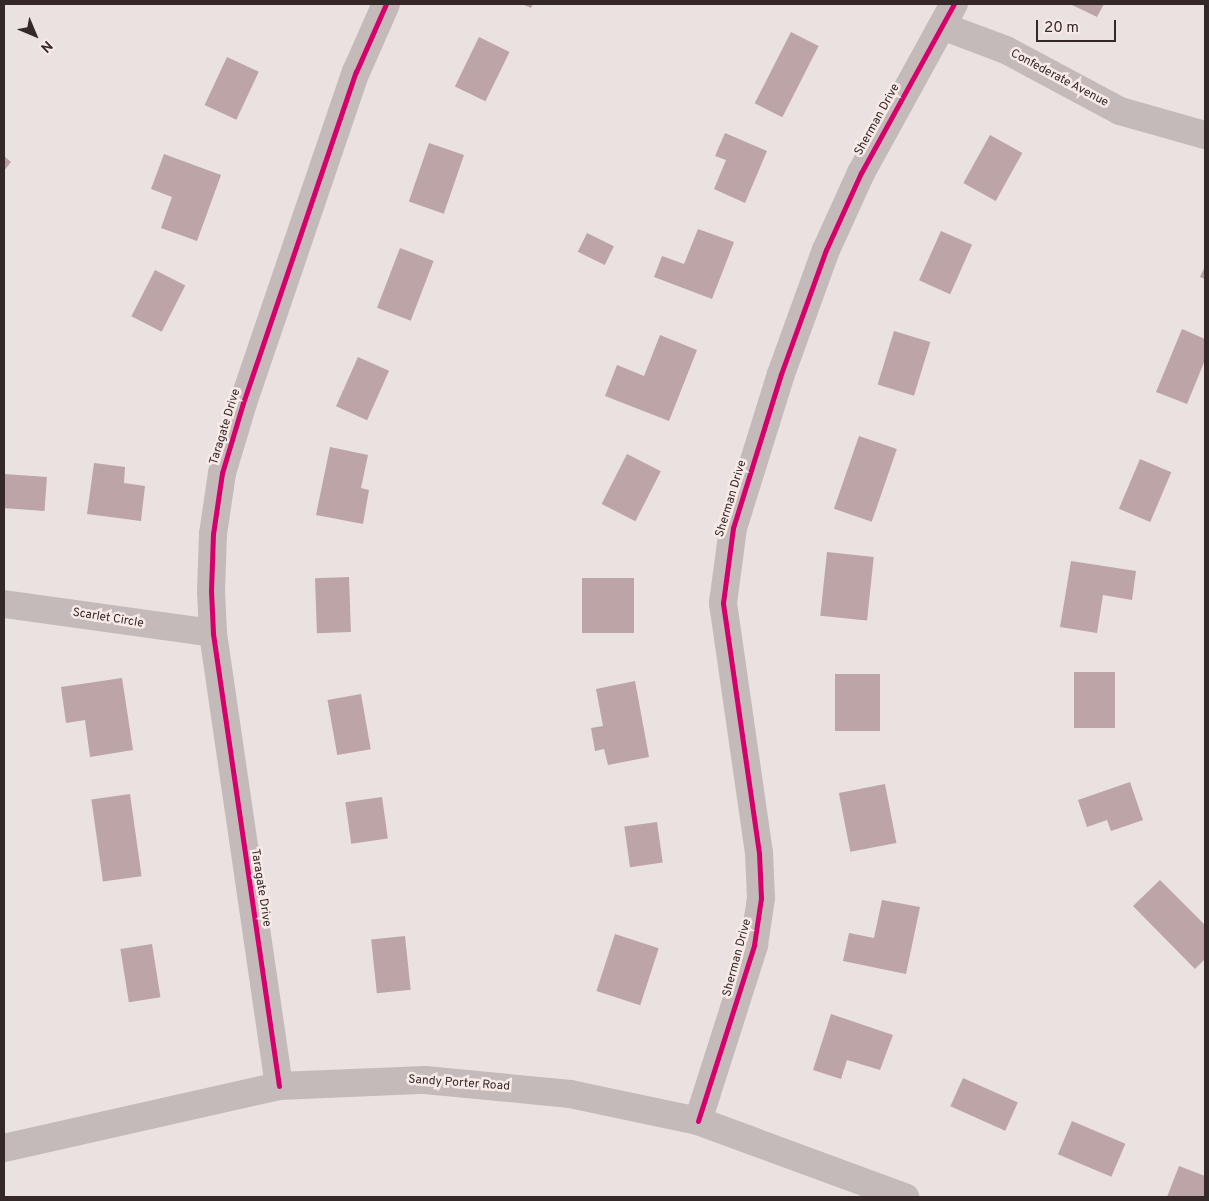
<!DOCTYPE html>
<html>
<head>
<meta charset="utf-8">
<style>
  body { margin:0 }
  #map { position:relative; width:1209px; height:1201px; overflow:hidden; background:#eae2e0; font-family:Overpass,sans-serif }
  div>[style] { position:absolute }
  .building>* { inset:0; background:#bda4a6; transform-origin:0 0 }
  .minor>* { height:28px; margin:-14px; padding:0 14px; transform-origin:14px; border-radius:14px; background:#c3bab9 }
  .cycleway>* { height:5px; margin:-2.5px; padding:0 2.5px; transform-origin:2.5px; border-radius:2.5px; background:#d6006c }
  span { translate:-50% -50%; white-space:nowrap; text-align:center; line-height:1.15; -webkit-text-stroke:5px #f8eae7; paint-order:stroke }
  .street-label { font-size:12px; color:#342828 }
  .frame { position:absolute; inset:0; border:5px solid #342828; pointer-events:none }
  .north { position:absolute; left:10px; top:10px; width:50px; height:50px; -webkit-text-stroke:4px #f8eae7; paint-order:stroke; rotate:135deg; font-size:14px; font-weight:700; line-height:20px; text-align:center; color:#342828 }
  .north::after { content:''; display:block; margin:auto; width:18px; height:22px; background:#342828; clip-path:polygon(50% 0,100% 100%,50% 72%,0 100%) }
  .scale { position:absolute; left:1036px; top:20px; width:80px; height:22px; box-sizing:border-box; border:2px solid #342828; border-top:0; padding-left:6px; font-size:15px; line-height:18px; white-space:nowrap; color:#342828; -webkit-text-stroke:4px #f8eae7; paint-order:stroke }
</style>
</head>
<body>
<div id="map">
  <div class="building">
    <div style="clip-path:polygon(522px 4px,533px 4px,531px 8px)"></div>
    <div style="clip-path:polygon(1070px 4px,1104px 4px,1097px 17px)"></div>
    <div style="left:791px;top:32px;width:31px;height:80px;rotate:27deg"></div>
    <div style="left:479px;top:37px;width:34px;height:55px;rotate:26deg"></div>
    <div style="left:227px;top:57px;width:35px;height:53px;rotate:25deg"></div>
    <div style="clip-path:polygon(725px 133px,767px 151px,745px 203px,714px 189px,726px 160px,715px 156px)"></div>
    <div style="left:990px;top:135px;width:37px;height:55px;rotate:29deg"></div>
    <div style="left:429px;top:143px;width:37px;height:62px;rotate:19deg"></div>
    <div style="clip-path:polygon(164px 154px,221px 175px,197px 241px,161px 228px,172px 197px,151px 189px)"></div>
    <div style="clip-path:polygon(4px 156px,11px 162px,4px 171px)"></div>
    <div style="clip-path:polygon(698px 229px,734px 242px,712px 299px,654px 277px,662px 256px,684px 264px)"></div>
    <div style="left:941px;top:231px;width:34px;height:54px;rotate:24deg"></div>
    <div style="left:587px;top:233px;width:30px;height:21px;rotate:26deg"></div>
    <div style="left:400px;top:248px;width:36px;height:64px;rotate:21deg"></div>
    <div style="clip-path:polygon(1205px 266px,1205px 279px,1200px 277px)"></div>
    <div style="left:155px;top:270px;width:34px;height:52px;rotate:27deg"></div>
    <div style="clip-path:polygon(1182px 329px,1205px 339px,1205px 360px,1187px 404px,1156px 392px)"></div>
    <div style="left:894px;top:331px;width:38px;height:56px;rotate:17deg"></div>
    <div style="clip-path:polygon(660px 335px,697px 350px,669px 421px,605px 396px,617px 365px,644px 376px)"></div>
    <div style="left:358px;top:357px;width:34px;height:54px;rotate:24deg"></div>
    <div style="left:859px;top:436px;width:40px;height:77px;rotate:19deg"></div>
    <div style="clip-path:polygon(330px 447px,368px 455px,361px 488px,369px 490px,363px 524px,316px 515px)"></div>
    <div style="left:627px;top:454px;width:38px;height:56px;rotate:27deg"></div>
    <div style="left:1140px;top:459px;width:34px;height:54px;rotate:23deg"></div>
    <div style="clip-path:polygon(94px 463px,125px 467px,124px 483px,145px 486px,141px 521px,87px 514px)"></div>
    <div style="left:4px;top:474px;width:43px;height:34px;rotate:4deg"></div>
    <div style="left:827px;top:552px;width:47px;height:64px;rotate:6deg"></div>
    <div style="clip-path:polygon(1071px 561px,1136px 571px,1132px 600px,1103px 595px,1097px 633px,1060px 627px)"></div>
    <div style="left:349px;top:577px;width:55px;height:34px;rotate:88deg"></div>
    <div style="left:582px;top:578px;width:52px;height:55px"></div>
    <div style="left:1074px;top:672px;width:41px;height:56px"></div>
    <div style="left:835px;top:674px;width:45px;height:57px"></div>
    <div style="clip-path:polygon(122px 678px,133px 750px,90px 757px,85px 720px,66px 723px,61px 687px)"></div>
    <div style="clip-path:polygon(635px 681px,649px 757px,608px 765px,604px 749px,595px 751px,591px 728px,603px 726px,596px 689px)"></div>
    <div style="left:361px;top:694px;width:56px;height:34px;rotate:80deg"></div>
    <div style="clip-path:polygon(1130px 782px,1143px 820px,1111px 831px,1107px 820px,1087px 827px,1078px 800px)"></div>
    <div style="left:885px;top:784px;width:60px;height:47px;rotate:79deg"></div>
    <div style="left:130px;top:794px;width:83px;height:39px;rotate:82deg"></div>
    <div style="left:382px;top:797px;width:42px;height:37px;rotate:82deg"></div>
    <div style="left:657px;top:822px;width:41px;height:33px;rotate:82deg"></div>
    <div style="clip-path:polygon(1160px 880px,1205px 925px,1205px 959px,1195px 969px,1133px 906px)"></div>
    <div style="clip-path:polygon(882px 900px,920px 907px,906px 974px,843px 961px,849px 933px,874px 938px)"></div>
    <div style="left:615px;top:934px;width:46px;height:60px;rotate:18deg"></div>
    <div style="left:405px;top:936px;width:54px;height:34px;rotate:84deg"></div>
    <div style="left:152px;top:944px;width:54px;height:32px;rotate:81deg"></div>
    <div style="clip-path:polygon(831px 1014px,893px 1035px,880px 1070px,847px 1060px,841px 1079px,813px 1070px)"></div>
    <div style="left:963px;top:1078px;width:60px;height:31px;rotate:24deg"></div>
    <div style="left:1072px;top:1121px;width:58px;height:36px;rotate:23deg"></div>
    <div style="clip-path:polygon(1179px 1166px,1205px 1176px,1205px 1197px,1167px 1197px)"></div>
  </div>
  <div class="minor">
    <div style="left:942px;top:26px;width:68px;rotate:20.6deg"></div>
    <div style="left:1006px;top:50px;width:129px;rotate:28.2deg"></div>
    <div style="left:1120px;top:111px;width:88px;rotate:15.8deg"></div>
    <div style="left:4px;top:604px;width:211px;rotate:7.9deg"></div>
    <div style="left:279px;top:1086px;width:458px;rotate:-98.3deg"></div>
    <div style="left:213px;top:633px;width:42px;rotate:-92.7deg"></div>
    <div style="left:211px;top:591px;width:57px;rotate:-88deg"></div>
    <div style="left:213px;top:534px;width:62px;rotate:-81.6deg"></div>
    <div style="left:222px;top:473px;width:73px;rotate:-73.3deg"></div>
    <div style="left:243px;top:403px;width:350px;rotate:-71.2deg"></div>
    <div style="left:356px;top:72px;width:74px;rotate:-66.2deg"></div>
    <div style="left:698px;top:1121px;width:185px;rotate:-72.3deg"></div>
    <div style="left:754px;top:945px;width:48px;rotate:-81.5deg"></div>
    <div style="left:761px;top:898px;width:45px;rotate:-92.5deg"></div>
    <div style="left:759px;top:853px;width:253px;rotate:-98.2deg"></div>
    <div style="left:723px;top:603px;width:76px;rotate:-82.4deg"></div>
    <div style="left:733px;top:528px;width:161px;rotate:-72.7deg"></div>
    <div style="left:781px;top:374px;width:132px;rotate:-70.1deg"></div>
    <div style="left:826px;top:250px;width:85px;rotate:-65.6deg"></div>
    <div style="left:861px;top:173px;width:193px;rotate:-61.2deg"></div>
    <div style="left:4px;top:1148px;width:282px;rotate:-12.7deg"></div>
    <div style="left:279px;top:1086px;width:146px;rotate:-2.4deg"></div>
    <div style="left:425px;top:1080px;width:146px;rotate:5.5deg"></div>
    <div style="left:570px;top:1094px;width:131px;rotate:11.9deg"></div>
    <div style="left:698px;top:1121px;width:221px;rotate:20.2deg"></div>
  </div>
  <div class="cycleway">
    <div style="left:279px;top:1086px;width:458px;rotate:-98.3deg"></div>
    <div style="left:213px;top:633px;width:42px;rotate:-92.7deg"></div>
    <div style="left:211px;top:591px;width:57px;rotate:-88deg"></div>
    <div style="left:213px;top:534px;width:62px;rotate:-81.6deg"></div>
    <div style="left:222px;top:473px;width:73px;rotate:-73.3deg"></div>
    <div style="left:243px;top:403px;width:350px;rotate:-71.2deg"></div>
    <div style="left:356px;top:72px;width:74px;rotate:-66.2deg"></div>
    <div style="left:698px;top:1121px;width:185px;rotate:-72.3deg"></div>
    <div style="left:754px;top:945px;width:48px;rotate:-81.5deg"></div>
    <div style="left:761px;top:898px;width:45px;rotate:-92.5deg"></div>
    <div style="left:759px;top:853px;width:253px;rotate:-98.2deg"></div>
    <div style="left:723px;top:603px;width:76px;rotate:-82.4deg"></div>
    <div style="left:733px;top:528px;width:161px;rotate:-72.7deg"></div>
    <div style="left:781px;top:374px;width:132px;rotate:-70.1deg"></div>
    <div style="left:826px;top:250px;width:85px;rotate:-65.6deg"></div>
    <div style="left:861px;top:173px;width:193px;rotate:-61.2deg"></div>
  </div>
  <div class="street-label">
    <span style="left:1059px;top:79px;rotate:28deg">Confederate Avenue</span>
    <span style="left:878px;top:120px;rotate:-61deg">Sherman Drive</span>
    <span style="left:226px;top:427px;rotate:-73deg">Taragate Drive</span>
    <span style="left:732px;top:499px;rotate:-73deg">Sherman Drive</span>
    <span style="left:108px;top:619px;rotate:9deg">Scarlet Circle</span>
    <span style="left:260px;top:888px;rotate:81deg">Taragate Drive</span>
    <span style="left:738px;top:958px;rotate:-75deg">Sherman Drive</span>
    <span style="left:459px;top:1084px;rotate:4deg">Sandy Porter Road</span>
  </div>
  <div class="frame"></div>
  <div class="north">N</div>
  <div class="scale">20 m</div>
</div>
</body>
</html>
